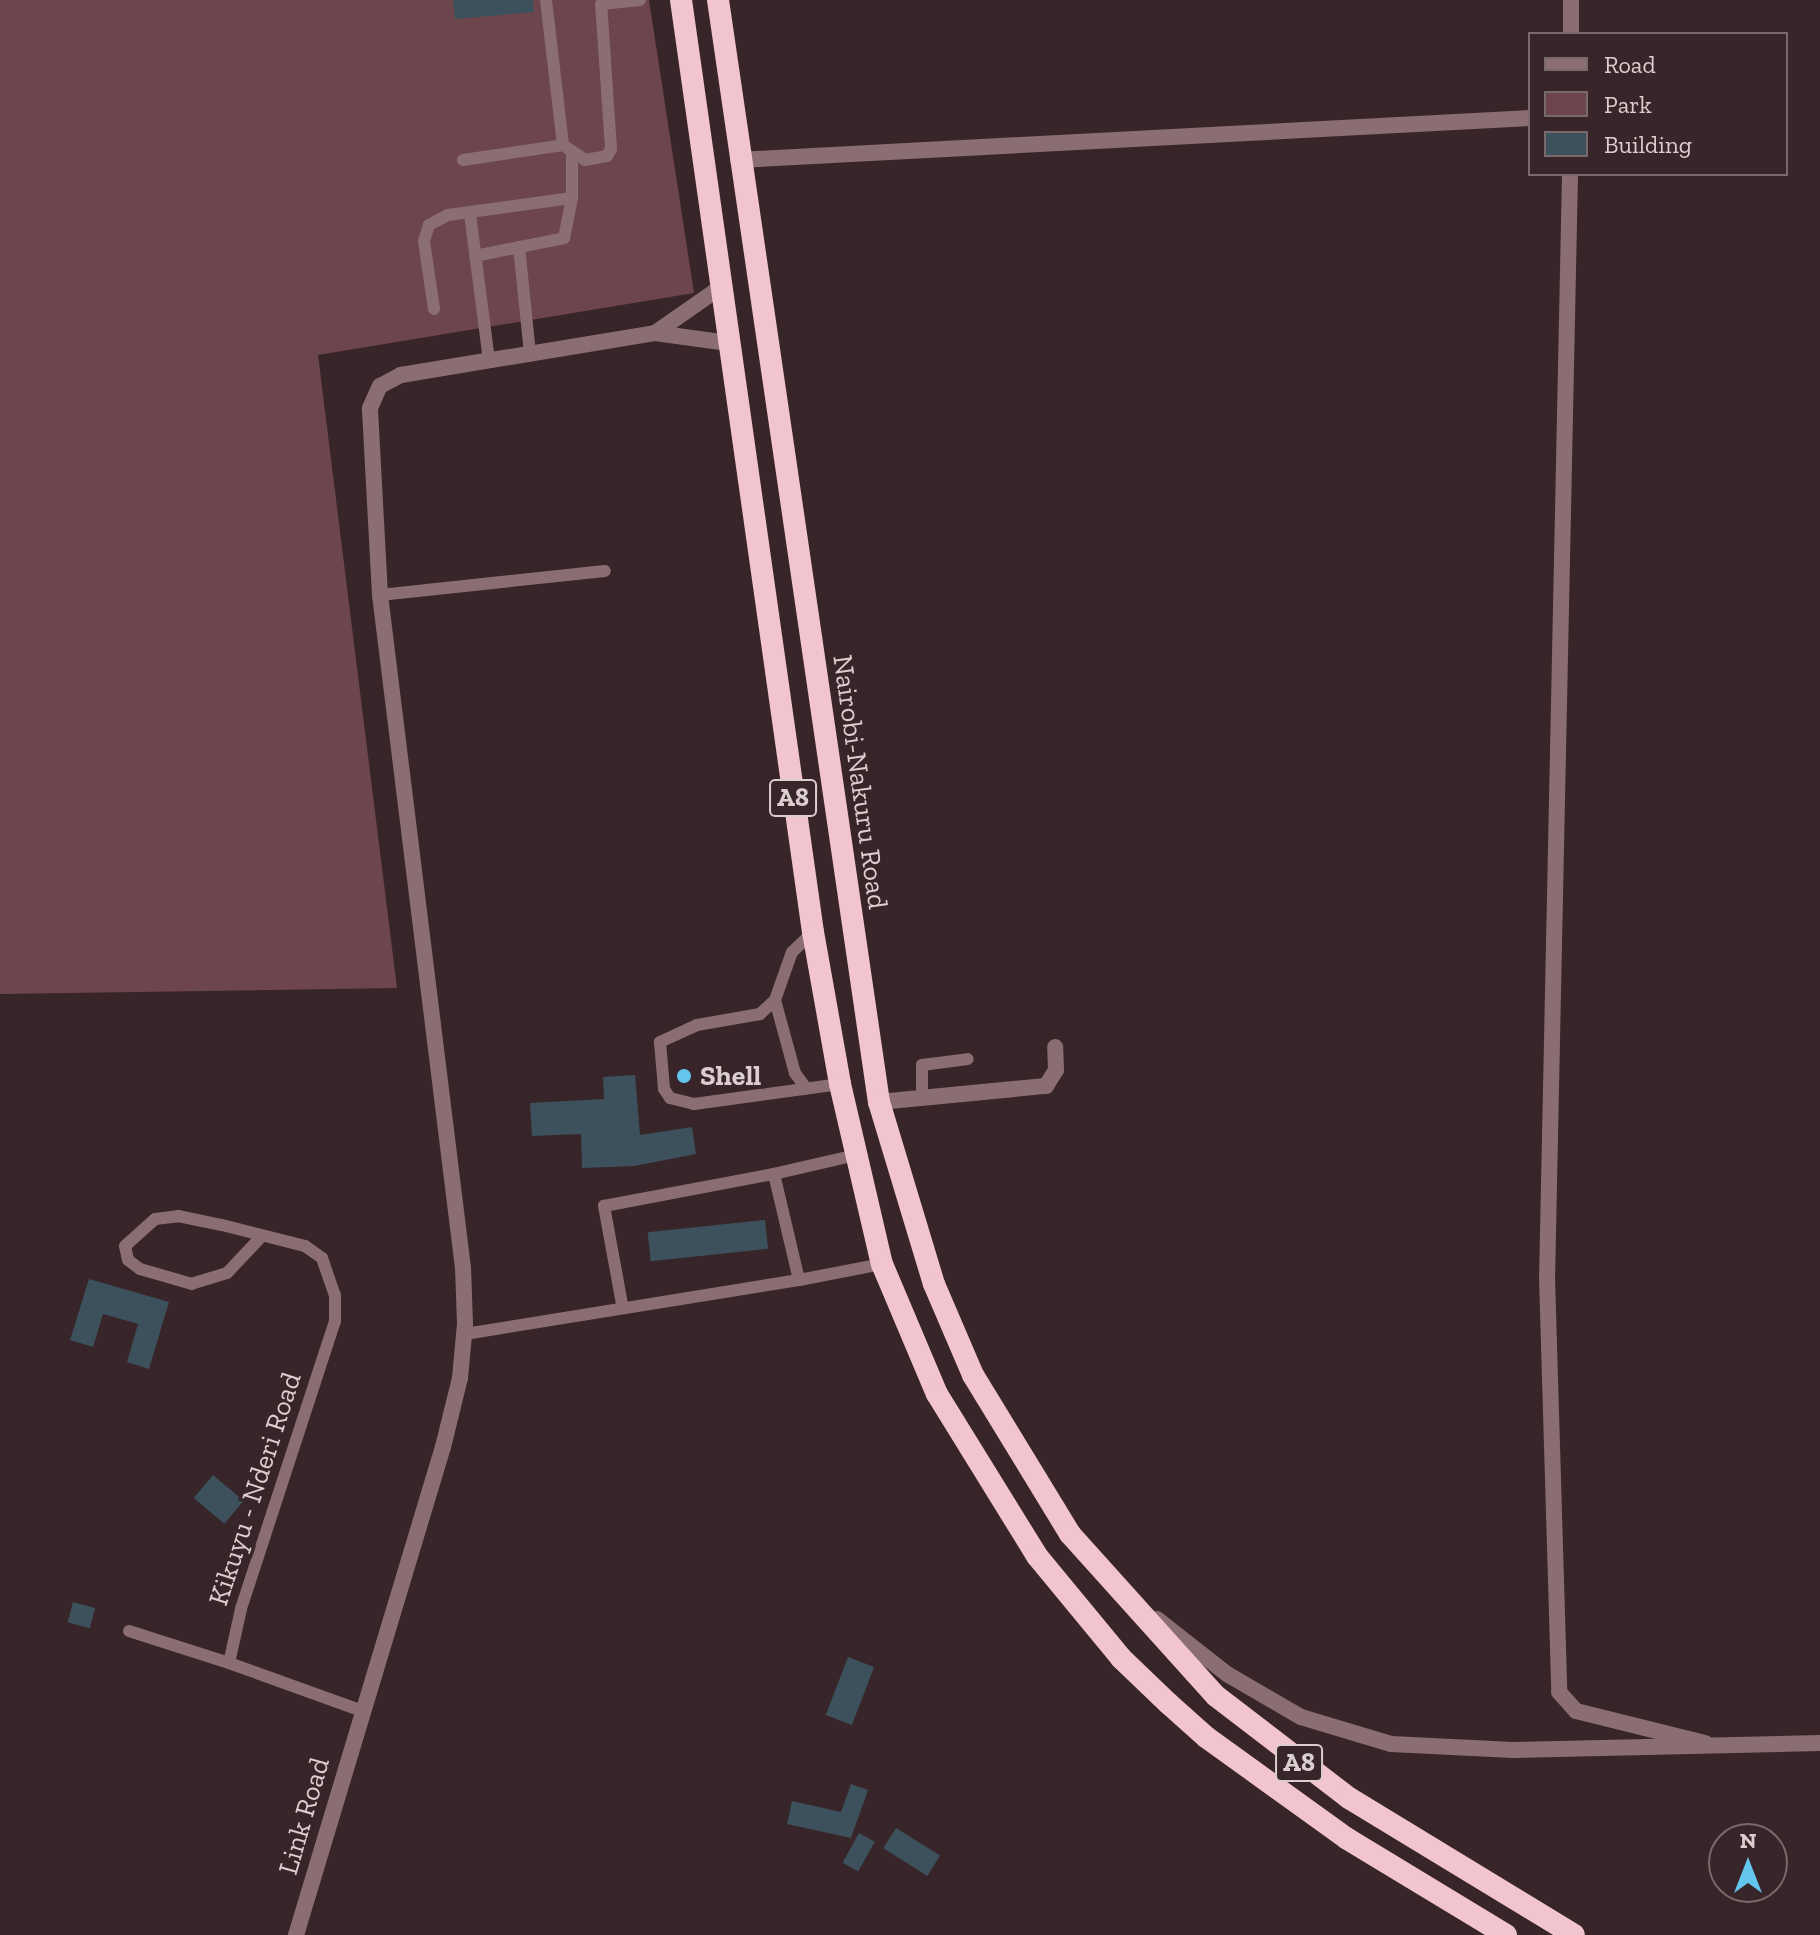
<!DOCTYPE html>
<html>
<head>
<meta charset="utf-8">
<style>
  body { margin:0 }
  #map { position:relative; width:1820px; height:1935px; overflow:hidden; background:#382529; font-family:"Zilla Slab",serif }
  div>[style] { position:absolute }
  .green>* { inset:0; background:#6d454d }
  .building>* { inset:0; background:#3c515b; transform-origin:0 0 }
  .service>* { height:12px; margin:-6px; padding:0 6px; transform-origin:6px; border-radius:6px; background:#8b6e73 }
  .minor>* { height:16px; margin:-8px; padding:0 8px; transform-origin:8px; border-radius:8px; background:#8b6e73 }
  .trunk>* { height:22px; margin:-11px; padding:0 11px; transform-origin:11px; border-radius:11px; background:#f2c4cd }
  .dots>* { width:22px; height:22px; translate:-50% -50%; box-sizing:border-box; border:4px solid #382529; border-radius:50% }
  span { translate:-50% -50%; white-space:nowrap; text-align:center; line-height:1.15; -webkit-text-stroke:7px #382529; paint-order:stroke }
  .shield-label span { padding:2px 6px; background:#382529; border:2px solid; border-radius:6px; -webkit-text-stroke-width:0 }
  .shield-label { font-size:26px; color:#dbced0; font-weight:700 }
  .street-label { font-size:28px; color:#dbced0 }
  .poi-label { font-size:28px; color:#dbced0; font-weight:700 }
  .left { translate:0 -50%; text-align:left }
  .legend { position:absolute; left:1528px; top:32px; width:260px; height:144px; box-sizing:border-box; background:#382529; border:2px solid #79696c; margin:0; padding:10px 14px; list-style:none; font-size:24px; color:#dbced0 }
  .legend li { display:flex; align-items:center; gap:16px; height:40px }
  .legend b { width:40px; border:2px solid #79696c }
  .north { position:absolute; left:1708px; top:1823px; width:80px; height:80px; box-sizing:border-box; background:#382529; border:2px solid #79696c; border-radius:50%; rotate:0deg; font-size:22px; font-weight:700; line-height:32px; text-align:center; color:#dbced0 }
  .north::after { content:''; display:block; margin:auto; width:28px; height:36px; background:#64c5ee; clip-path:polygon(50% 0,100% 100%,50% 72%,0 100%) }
</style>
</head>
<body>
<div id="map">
  <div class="green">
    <div style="clip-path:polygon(0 0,649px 0,694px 293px,318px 355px,397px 988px,0 994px)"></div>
  </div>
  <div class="building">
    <div style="clip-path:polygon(453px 0,533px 0,534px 12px,455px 19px)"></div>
    <div style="clip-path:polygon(635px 1075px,640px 1135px,692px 1127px,696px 1154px,634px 1166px,582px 1168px,581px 1134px,532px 1136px,530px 1103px,604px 1099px,603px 1077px)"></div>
    <div style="left:765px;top:1220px;width:29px;height:118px;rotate:84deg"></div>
    <div style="clip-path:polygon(89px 1279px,169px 1302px,149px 1369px,127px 1362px,138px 1324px,103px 1314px,93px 1347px,70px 1340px)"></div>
    <div style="left:213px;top:1475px;width:40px;height:30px;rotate:40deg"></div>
    <div style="left:73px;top:1602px;width:23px;height:21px;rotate:15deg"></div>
    <div style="left:848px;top:1657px;width:28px;height:62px;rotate:21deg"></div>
    <div style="clip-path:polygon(851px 1784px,868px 1790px,851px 1838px,787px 1824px,792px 1801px,841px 1812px)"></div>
    <div style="left:896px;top:1828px;width:52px;height:24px;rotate:32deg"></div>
    <div style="left:859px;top:1833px;width:18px;height:34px;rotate:29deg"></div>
  </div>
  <div class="service">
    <div style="left:546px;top:0;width:146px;rotate:83.3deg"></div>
    <div style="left:563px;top:145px;width:27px;rotate:34deg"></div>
    <div style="left:585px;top:160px;width:22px;rotate:-10deg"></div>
    <div style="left:607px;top:156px;width:8px;rotate:-60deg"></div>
    <div style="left:611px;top:149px;width:145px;rotate:-93.9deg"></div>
    <div style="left:601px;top:4px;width:39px;rotate:-6deg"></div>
    <div style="left:463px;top:160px;width:101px;rotate:-8.5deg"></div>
    <div style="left:470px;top:214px;width:148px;rotate:82.6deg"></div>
    <div style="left:519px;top:247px;width:108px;rotate:84.1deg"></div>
    <div style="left:475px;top:256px;width:91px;rotate:-11.4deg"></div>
    <div style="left:564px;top:238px;width:41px;rotate:-78.7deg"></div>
    <div style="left:434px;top:309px;width:69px;rotate:-98.4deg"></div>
    <div style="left:424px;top:241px;width:17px;rotate:-73deg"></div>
    <div style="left:429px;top:225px;width:21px;rotate:-28deg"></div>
    <div style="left:448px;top:215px;width:125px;rotate:-7.8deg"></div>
    <div style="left:572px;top:198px;width:43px;rotate:-90deg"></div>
    <div style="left:380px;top:595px;width:226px;rotate:-6.1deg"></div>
    <div style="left:813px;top:932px;width:29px;rotate:136deg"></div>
    <div style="left:792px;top:952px;width:51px;rotate:109.5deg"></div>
    <div style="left:775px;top:1000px;width:21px;rotate:137deg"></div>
    <div style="left:760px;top:1014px;width:64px;rotate:170.1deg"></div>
    <div style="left:697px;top:1025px;width:41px;rotate:155.3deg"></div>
    <div style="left:660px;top:1042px;width:47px;rotate:85.1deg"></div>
    <div style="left:664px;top:1089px;width:11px;rotate:56deg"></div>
    <div style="left:670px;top:1098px;width:25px;rotate:14deg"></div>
    <div style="left:694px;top:1104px;width:147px;rotate:-7.8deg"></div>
    <div style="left:775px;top:1000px;width:76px;rotate:74.7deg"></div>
    <div style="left:795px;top:1073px;width:19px;rotate:54deg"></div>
    <div style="left:922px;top:1098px;width:33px;rotate:-90deg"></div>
    <div style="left:922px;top:1065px;width:46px;rotate:-7.4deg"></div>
    <div style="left:856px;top:1155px;width:84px;rotate:167deg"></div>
    <div style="left:774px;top:1174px;width:109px;rotate:76.7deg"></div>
    <div style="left:799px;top:1280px;width:85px;rotate:-10.9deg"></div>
    <div style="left:262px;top:1236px;width:51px;rotate:133.4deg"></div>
    <div style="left:227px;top:1273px;width:37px;rotate:163deg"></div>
    <div style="left:192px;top:1284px;width:54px;rotate:-163.9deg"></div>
    <div style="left:140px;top:1269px;width:15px;rotate:-143deg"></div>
    <div style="left:128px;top:1260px;width:14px;rotate:-102deg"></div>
    <div style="left:125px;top:1246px;width:40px;rotate:-42deg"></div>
    <div style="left:155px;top:1219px;width:23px;rotate:-7deg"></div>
    <div style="left:178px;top:1216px;width:45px;rotate:11.6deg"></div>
    <div style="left:222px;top:1225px;width:86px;rotate:14.2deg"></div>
    <div style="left:305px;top:1246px;width:21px;rotate:35deg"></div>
    <div style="left:322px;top:1258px;width:39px;rotate:71deg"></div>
    <div style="left:335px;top:1295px;width:26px;rotate:90deg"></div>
    <div style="left:335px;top:1321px;width:303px;rotate:108.1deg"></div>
    <div style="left:241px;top:1609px;width:55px;rotate:102.5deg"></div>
    <div style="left:229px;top:1663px;width:141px;rotate:19.8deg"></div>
    <div style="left:622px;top:1304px;width:100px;rotate:-100.4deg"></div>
    <div style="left:604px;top:1206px;width:173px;rotate:-10.7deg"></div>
    <div style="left:465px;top:1334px;width:338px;rotate:-9.2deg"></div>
    <div style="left:129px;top:1631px;width:105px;rotate:17.7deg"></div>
  </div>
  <div class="minor">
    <div style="left:1571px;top:34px;width:34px;rotate:-90deg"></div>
    <div style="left:738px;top:160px;width:793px;rotate:-3.04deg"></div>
    <div style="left:1570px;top:174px;width:1103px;rotate:91.19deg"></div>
    <div style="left:1547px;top:1277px;width:415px;rotate:88.3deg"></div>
    <div style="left:1559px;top:1692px;width:25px;rotate:48deg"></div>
    <div style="left:1576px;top:1711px;width:133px;rotate:13.9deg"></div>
    <div style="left:655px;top:333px;width:80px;rotate:-34.9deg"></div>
    <div style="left:879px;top:1102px;width:168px;rotate:-5.5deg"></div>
    <div style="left:1046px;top:1086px;width:19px;rotate:-58deg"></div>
    <div style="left:1056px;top:1070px;width:23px;rotate:-92deg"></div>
    <div style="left:1157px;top:1619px;width:89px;rotate:38.2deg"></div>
    <div style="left:1227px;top:1674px;width:86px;rotate:30.2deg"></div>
    <div style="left:1301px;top:1717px;width:94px;rotate:16.7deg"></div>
    <div style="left:1391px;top:1744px;width:122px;rotate:2.8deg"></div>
    <div style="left:1513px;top:1750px;width:307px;rotate:-1.3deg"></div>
    <div style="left:296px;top:1935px;width:510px;rotate:-73.24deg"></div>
    <div style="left:443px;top:1447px;width:71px;rotate:-76.2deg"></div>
    <div style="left:460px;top:1378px;width:54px;rotate:-84.7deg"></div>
    <div style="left:465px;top:1324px;width:56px;rotate:-92deg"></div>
    <div style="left:463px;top:1268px;width:678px;rotate:-97.03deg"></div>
    <div style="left:380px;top:595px;width:187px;rotate:-93.1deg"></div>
    <div style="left:370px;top:408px;width:24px;rotate:-66deg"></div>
    <div style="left:380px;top:386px;width:24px;rotate:-28deg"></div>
    <div style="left:401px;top:375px;width:257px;rotate:-9.4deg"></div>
    <div style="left:655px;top:333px;width:74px;rotate:7.8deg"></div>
  </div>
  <div class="trunk">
    <div style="left:681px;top:0;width:941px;rotate:81.94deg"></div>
    <div style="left:813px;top:932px;width:154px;rotate:79.9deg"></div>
    <div style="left:840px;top:1084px;width:185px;rotate:76.9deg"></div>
    <div style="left:882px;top:1264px;width:141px;rotate:67.1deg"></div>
    <div style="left:937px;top:1394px;width:190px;rotate:58.3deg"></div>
    <div style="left:1037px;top:1556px;width:132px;rotate:50.5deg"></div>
    <div style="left:1121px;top:1658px;width:65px;rotate:43.8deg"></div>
    <div style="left:1168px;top:1703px;width:51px;rotate:41.8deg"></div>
    <div style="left:1206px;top:1737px;width:173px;rotate:35.8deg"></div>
    <div style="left:1346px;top:1838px;width:187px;rotate:31.2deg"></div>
    <div style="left:718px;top:0;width:1114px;rotate:81.69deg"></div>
    <div style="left:879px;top:1102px;width:190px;rotate:73.2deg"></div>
    <div style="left:934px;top:1284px;width:99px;rotate:66.8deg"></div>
    <div style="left:973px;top:1375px;width:186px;rotate:58.6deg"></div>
    <div style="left:1070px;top:1534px;width:218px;rotate:48deg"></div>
    <div style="left:1216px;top:1696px;width:168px;rotate:37.5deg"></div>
    <div style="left:1349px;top:1798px;width:263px;rotate:31.3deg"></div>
  </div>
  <div class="dots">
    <div style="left:684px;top:1076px;background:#64c5ee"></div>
  </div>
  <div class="shield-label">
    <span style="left:793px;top:798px">A8</span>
    <span style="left:1299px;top:1763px">A8</span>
  </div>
  <div class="street-label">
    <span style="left:860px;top:782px;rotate:82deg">Nairobi-Nakuru Road</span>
    <span style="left:255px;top:1489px;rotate:-72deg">Kikuyu - Nderi Road</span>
    <span style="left:304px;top:1816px;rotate:-74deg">Link Road</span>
  </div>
  <div class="poi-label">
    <span class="left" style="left:700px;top:1076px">Shell</span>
  </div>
  <ul class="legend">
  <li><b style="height:10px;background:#8b6e73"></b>Road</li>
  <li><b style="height:22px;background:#6d454d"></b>Park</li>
  <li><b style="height:22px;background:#3c515b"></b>Building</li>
  </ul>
  <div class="north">N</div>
</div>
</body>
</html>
